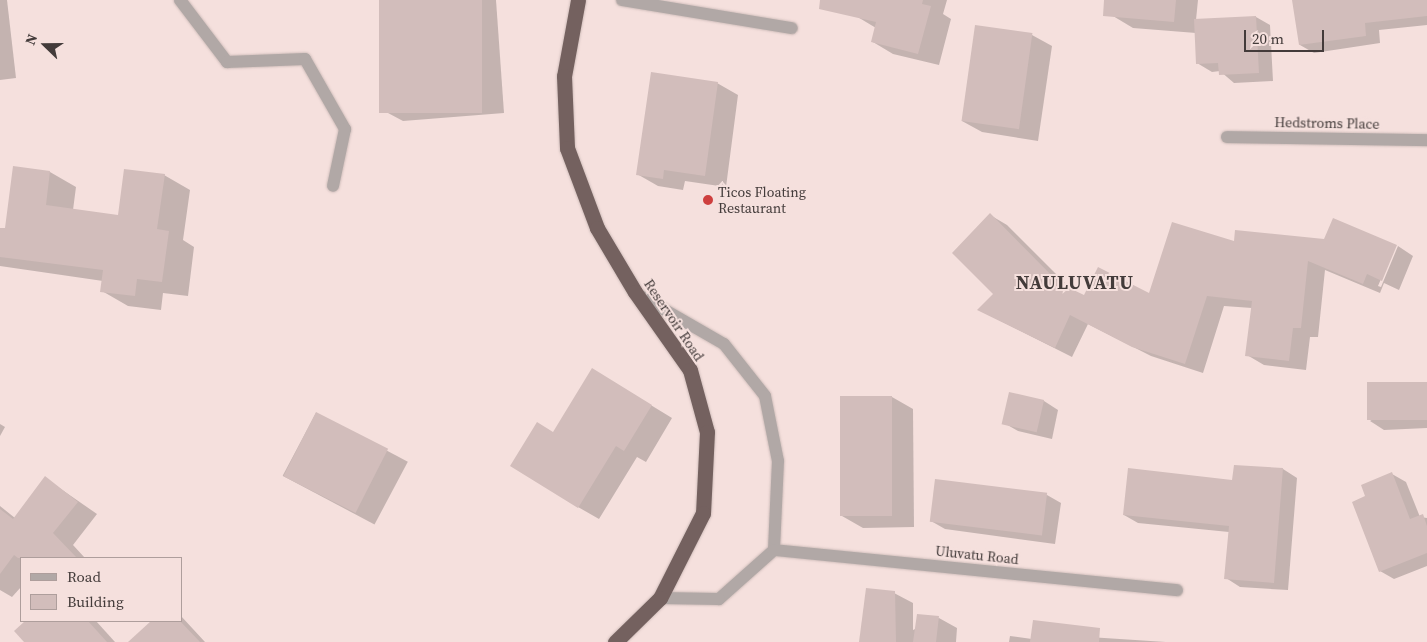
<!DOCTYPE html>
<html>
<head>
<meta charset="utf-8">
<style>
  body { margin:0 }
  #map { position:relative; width:1427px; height:642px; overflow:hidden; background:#f5e0dd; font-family:"Source Serif 4",serif }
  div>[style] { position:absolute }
  .shadow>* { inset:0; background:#0003; transform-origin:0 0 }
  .building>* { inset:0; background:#d2bdbb; transform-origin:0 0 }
  .roads { filter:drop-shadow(0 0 1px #d1bfbc) drop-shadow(0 0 1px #d1bfbc) }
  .lane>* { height:12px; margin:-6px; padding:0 6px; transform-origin:6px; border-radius:6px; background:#b1a8a6 }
  .street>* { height:12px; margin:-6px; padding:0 6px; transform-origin:6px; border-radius:6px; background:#b1a8a6 }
  .highway>* { height:15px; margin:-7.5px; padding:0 7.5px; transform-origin:7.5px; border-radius:7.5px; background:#74615f }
  .dots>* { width:14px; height:14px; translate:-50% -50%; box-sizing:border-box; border:2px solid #f5e0dd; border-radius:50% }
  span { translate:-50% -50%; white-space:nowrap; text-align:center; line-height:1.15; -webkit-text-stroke:4px #f5e0dd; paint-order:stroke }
  .street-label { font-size:14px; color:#433b3a }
  .poi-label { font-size:14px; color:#433b3a }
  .left { translate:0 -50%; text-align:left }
  .district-label { font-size:19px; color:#433b3a; font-weight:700; letter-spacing:1px }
  .legend { position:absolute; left:20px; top:557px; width:162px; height:65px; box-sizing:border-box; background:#f5e0dd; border:1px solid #ae9e9c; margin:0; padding:6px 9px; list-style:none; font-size:15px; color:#433b3a }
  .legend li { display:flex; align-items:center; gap:10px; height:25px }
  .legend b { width:25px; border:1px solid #ae9e9c }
  .north { position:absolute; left:20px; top:20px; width:50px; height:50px; -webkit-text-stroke:4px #f5e0dd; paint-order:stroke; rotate:292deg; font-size:14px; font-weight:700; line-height:20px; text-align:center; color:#433b3a }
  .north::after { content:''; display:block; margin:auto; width:18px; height:22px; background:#433b3a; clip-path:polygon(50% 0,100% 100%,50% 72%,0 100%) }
  .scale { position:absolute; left:1244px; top:30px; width:80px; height:22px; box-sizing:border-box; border:2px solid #433b3a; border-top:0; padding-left:6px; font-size:15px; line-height:18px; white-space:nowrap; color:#433b3a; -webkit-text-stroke:4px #f5e0dd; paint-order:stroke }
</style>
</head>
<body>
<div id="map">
  <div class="shadow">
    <div style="clip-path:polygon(0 0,7px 0,16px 78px,0 80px)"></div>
    <div style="clip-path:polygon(380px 0,496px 0,504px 113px,403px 121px,388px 113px)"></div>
    <div style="clip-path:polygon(860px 0,947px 0,943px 14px,951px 19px,939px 65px,893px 54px,873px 42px,876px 28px,856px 16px)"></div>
    <div style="clip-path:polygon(1114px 0,1198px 0,1196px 20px,1256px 17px,1270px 25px,1273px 81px,1234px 83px,1220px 71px,1212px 72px,1197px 63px,1196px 33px,1133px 28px,1113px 16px)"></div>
    <div style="clip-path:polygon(1294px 0,1427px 0,1427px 25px,1379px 30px,1380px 43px,1314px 53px,1300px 45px)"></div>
    <div style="clip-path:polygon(1032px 35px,1052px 46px,1038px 141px,982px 132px,962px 121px)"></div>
    <div style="clip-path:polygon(717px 83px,738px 95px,726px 187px,685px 181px,683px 190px,658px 186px,637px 174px)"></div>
    <div style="clip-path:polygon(15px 168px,50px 172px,76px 187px,73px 210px,120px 216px,164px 175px,190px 190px,183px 240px,194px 247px,188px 296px,163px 293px,161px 310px,128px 306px,102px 291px,103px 281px,0 266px,0 229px,6px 230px)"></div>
    <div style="clip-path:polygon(990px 215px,1007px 225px,1073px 291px,1085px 297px,1150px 295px,1235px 243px,1395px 246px,1378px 286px,1381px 287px,1398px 246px,1413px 256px,1399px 290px,1384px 283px,1380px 293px,1325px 270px,1318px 337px,1310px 337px,1306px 370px,1264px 365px,1247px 355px,1252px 308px,1224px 306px,1203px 373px,1151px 356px,1088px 324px,1072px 357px,979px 310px,995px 294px)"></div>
    <div style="clip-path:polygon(613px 382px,672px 418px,646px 462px,637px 457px,599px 519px,578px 507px,554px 433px)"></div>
    <div style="clip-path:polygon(1427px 384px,1427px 428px,1384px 430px,1370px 421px)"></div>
    <div style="clip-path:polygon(1010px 394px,1044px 401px,1058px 410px,1052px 439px,1018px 431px,1004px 423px)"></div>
    <div style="clip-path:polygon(892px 397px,913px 409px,914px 527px,863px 528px,842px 516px)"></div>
    <div style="left:316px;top:413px;width:104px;height:71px;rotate:28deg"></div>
    <div style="clip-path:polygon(0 424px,5px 427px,0 436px)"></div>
    <div style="clip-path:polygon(1283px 469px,1297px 478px,1288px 590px,1240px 587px,1226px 578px,1229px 532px,1138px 523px,1124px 515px)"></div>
    <div style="clip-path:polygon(1392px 474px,1406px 482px,1420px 517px,1427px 518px,1427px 566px,1394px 579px,1380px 571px,1366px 497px)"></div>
    <div style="clip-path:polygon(45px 478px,97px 514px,73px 545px,85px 558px,21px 558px,21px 587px,12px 597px,0 590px,0 506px,15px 518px)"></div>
    <div style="clip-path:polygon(1047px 495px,1061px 503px,1055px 544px,945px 529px,931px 521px)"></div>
    <div style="clip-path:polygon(894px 593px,913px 603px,913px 630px,939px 618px,957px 628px,956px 642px,860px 642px)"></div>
    <div style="clip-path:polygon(181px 616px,205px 642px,130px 642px,153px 621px,181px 621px)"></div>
    <div style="clip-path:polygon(27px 621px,96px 621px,115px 642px,26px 642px,16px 631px)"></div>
    <div style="clip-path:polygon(1010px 636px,1032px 639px,1089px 637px,1166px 642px,1009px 642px)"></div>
  </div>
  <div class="building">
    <div style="left:379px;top:0;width:103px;height:113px"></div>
    <div style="clip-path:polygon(820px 0,923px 0,922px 4px,931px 6px,918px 54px,871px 42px,876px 22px,819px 9px)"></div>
    <div style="clip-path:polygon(1104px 0,1176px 0,1174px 22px,1103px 16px)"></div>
    <div style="clip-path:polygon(1292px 0,1427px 0,1427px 16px,1365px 23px,1366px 36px,1299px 45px)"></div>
    <div style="clip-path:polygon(1256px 16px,1259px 73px,1219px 75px,1218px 63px,1196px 64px,1194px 19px)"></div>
    <div style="left:975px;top:25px;width:58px;height:97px;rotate:8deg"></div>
    <div style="clip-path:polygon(651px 72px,718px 82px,705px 176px,664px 170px,663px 179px,636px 175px)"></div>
    <div style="clip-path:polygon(13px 166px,50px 171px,46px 205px,118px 215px,124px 169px,165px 174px,157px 229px,169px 231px,162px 282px,137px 279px,135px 296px,100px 292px,103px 270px,0 257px,0 228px,5px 228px)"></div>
    <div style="clip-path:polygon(990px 213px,1059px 283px,1084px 295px,1098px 267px,1149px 293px,1172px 222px,1234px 241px,1235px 230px,1324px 239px,1333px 218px,1397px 245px,1382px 281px,1367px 274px,1363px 284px,1308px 261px,1301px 328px,1293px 328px,1289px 361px,1245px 356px,1252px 301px,1207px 296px,1185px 364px,1132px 347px,1070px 315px,1055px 348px,977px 310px,993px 294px,952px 253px)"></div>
    <div style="clip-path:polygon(592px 368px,652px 405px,624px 451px,616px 446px,578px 508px,510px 466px,537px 422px,553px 432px)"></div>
    <div style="left:1427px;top:382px;width:38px;height:60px;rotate:90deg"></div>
    <div style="left:1009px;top:392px;width:36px;height:33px;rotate:13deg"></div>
    <div style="left:840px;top:396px;width:52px;height:120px"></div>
    <div style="left:316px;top:412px;width:81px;height:72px;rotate:27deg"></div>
    <div style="clip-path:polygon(1234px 465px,1283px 468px,1274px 583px,1224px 579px,1229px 526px,1123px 515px,1128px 468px,1232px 480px)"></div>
    <div style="clip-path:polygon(1392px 472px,1410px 519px,1423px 514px,1427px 526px,1427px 553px,1379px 572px,1352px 502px,1365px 496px,1361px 485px)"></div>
    <div style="clip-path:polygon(45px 476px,78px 502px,53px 533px,77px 558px,18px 558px,14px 555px,0 574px,0 509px,13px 519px)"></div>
    <div style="left:935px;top:479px;width:113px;height:43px;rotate:7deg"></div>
    <div style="clip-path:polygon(866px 588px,895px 591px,896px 642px,859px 642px)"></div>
    <div style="clip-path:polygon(917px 614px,939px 616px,936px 642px,913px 642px)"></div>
    <div style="clip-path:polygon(1033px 620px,1100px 628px,1099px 642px,1030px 642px)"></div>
    <div style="clip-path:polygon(25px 621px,88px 621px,107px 642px,24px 642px,14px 631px)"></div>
    <div style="clip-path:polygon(151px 621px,180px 621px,200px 642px,128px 642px)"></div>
  </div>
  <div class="roads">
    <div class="lane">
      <div style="left:180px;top:0;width:78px;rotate:52.8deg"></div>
      <div style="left:227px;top:62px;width:78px;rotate:-2.2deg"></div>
      <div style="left:305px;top:59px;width:81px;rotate:60.3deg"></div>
      <div style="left:345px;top:129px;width:58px;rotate:101.9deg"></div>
      <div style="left:637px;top:294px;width:100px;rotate:29.9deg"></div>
      <div style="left:724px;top:344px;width:66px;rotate:51.7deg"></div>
      <div style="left:765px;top:396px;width:66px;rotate:78.7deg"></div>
      <div style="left:778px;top:461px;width:89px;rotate:92.6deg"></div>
      <div style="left:774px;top:550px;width:74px;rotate:138.3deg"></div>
      <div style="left:719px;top:599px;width:59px;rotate:-179deg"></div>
    </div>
    <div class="street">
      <div style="left:622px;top:0;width:172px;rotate:9.4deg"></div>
      <div style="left:1227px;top:137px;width:200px;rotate:0.9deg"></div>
      <div style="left:774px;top:550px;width:405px;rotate:5.7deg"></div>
    </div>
    <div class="highway">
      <div style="left:578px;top:0;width:77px;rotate:100.4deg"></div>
      <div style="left:564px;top:76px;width:72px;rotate:87.6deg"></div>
      <div style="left:567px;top:148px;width:85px;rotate:69.4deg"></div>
      <div style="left:597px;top:228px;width:74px;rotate:59.3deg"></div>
      <div style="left:635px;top:292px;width:95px;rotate:54.8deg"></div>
      <div style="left:690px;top:370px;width:64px;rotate:74.7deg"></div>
      <div style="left:707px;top:432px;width:81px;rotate:92.8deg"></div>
      <div style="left:703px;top:513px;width:95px;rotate:116.8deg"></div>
      <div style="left:660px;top:598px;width:63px;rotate:135.6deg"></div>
    </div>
  </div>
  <div class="dots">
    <div style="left:708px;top:200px;background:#ce3f3e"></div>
  </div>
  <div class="street-label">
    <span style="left:1327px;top:123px;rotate:1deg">Hedstroms Place</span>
    <span style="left:674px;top:320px;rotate:56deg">Reservoir Road</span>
    <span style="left:977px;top:555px;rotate:6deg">Uluvatu Road</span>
  </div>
  <div class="poi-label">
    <span class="left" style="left:718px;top:200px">Ticos Floating<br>Restaurant</span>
  </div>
  <div class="district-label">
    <span style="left:1075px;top:283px">NAULUVATU</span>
  </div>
  <ul class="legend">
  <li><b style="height:6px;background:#b1a8a6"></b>Road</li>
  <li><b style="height:14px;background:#d2bdbb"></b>Building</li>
  </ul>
  <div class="north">N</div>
  <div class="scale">20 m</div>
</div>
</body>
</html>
